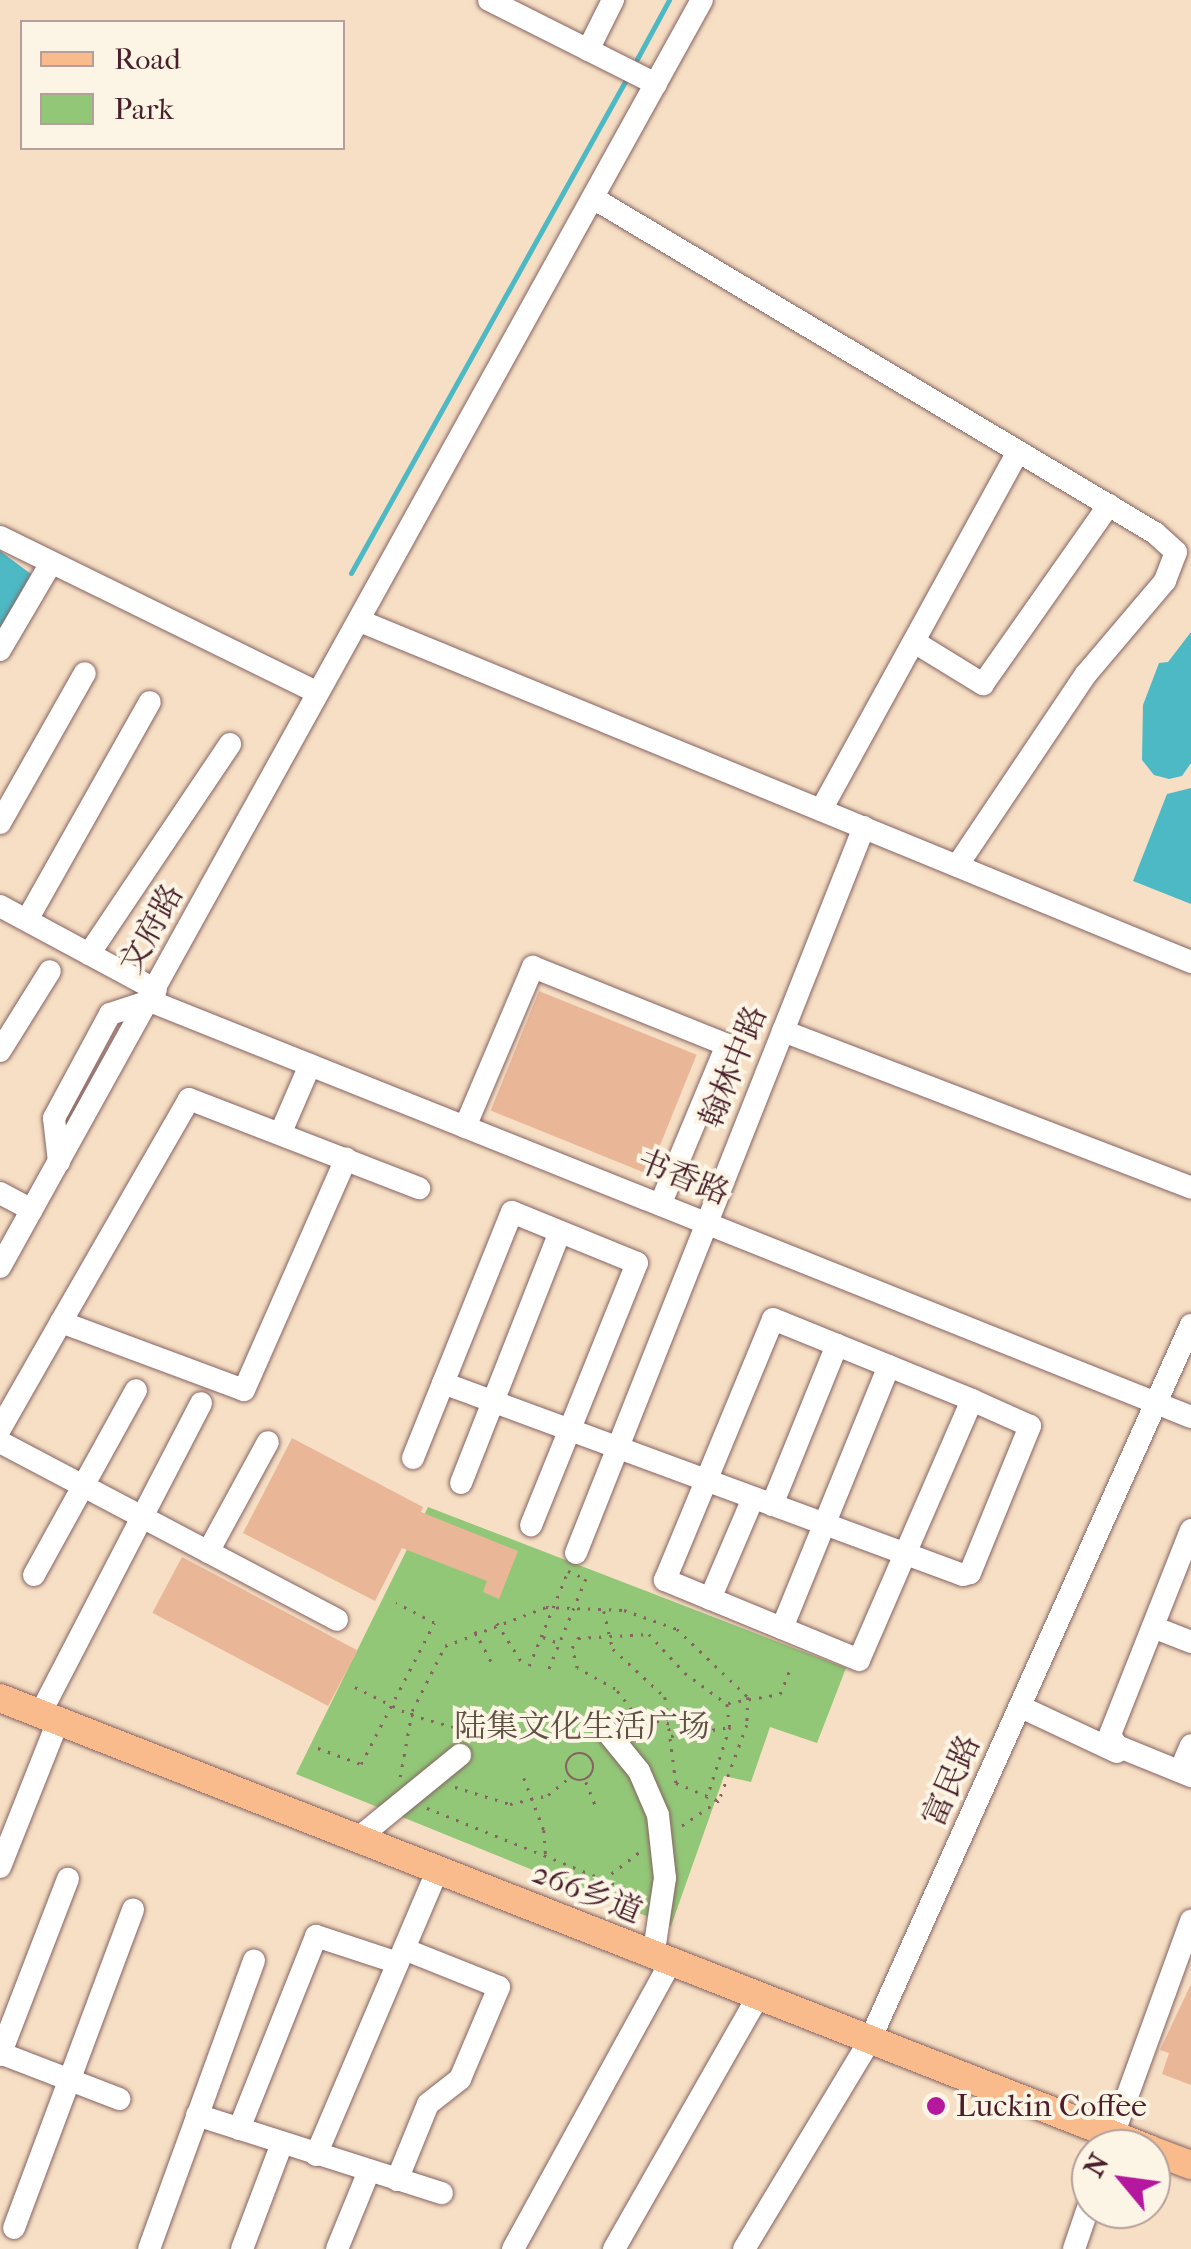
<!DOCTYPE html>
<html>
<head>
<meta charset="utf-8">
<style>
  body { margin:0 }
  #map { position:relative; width:1191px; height:2249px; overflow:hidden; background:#f6dfc4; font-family:"IM FELL French Canon","Noto Serif SC",serif }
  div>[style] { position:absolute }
  .green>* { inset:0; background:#92c778 }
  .water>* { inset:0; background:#4cb9c5 }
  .stream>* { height:5px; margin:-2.5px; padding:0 2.5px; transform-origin:2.5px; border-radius:2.5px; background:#4cb9c5 }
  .building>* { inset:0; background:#e9b698; transform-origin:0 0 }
  .path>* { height:2.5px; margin-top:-1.25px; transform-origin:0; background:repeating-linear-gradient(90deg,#866261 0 2.5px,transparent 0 10.5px) }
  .path>.ring { margin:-1.25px; padding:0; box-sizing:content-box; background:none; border:2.5px solid #866261; border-radius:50% }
  .roads { filter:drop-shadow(0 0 2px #866261) drop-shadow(0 0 2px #866261) }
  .minor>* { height:22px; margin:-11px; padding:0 11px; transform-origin:11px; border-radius:11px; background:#fff }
  .major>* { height:28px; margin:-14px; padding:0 14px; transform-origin:14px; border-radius:14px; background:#fabb8c }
  .dots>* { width:28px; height:28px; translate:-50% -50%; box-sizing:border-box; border:5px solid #fcf5e5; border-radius:50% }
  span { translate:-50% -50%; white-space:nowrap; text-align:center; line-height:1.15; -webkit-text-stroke:8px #fcf5e5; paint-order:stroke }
  .street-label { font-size:32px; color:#4a1f2b }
  .park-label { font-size:32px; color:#605142 }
  .poi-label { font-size:32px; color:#4a1f2b }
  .left { translate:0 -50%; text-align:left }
  .legend { position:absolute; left:20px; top:20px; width:325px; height:130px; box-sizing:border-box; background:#fcf5e5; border:2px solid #b59f9b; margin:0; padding:12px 18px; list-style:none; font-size:30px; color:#4a1f2b }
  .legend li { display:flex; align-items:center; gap:20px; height:50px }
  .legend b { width:50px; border:2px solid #b59f9b }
  .north { position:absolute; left:1071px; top:2129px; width:100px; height:100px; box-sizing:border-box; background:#fcf5e5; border:2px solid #b59f9b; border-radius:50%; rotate:299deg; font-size:28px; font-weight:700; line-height:40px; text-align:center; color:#4a1f2b }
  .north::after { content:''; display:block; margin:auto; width:35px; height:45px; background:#b5179e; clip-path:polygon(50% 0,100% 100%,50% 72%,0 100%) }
</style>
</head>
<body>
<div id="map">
  <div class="green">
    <div style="clip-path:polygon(428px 1507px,846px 1668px,817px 1743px,770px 1727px,751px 1782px,724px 1776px,671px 1926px,296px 1774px)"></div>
  </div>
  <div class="water">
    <div style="clip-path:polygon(0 551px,31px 574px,0 630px)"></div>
    <div style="clip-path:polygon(1191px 632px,1191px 763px,1182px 776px,1169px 779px,1154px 775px,1142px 760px,1143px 705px,1159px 663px,1168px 662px)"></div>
    <div style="clip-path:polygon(1191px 788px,1191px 904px,1133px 881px,1167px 794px)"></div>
  </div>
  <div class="stream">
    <div style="left:637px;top:59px;width:67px;rotate:-61.5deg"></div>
    <div style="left:351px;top:573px;width:567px;rotate:-60.86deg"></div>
  </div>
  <div class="building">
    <div style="left:539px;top:991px;width:170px;height:129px;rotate:22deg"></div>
    <div style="clip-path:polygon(292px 1438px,423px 1507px,421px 1512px,518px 1551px,499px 1599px,483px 1592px,487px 1581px,402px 1548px,375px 1601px,243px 1533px)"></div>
    <div style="left:182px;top:1557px;width:199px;height:63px;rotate:28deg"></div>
    <div style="clip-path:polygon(1190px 1986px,1191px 1986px,1191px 2085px,1162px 2074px,1169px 2053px,1160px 2050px)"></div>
  </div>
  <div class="path">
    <div style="left:604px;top:1611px;width:39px;rotate:77deg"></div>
    <div style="left:613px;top:1649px;width:71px;rotate:42.7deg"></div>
    <div style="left:665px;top:1697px;width:87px;rotate:82.7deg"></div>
    <div style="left:676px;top:1783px;width:47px;rotate:22.7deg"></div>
    <div style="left:497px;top:1623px;width:49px;rotate:57.6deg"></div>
    <div style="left:475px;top:1631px;width:38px;rotate:62deg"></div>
    <div style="left:543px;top:1637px;width:17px;rotate:21deg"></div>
    <div style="left:529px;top:1666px;width:103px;rotate:-67.7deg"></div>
    <div style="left:568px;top:1571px;width:20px;rotate:24deg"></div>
    <div style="left:586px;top:1579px;width:103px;rotate:112.3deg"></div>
    <div style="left:355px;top:1687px;width:63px;rotate:26.6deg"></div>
    <div style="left:411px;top:1715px;width:45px;rotate:15.6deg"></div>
    <div style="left:728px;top:1703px;width:53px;rotate:-9.8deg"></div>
    <div style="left:780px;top:1694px;width:29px;rotate:-68deg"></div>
    <div style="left:669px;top:1724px;width:32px;rotate:-169deg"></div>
    <div style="left:638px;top:1718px;width:37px;rotate:-128deg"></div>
    <div style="left:615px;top:1689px;width:43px;rotate:-151.1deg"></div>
    <div style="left:577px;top:1668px;width:21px;rotate:-104deg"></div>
    <div style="left:572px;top:1648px;width:12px;rotate:-59deg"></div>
    <div style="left:578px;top:1638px;width:71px;rotate:-3.2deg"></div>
    <div style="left:649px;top:1634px;width:53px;rotate:47.3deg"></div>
    <div style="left:685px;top:1673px;width:52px;rotate:36.4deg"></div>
    <div style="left:727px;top:1704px;width:23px;rotate:83deg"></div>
    <div style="left:730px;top:1727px;width:75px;rotate:107.9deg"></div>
    <div style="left:671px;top:1736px;width:60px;rotate:-8.7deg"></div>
    <div style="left:318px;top:1748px;width:46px;rotate:20.4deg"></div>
    <div style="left:361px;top:1764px;width:159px;rotate:-62.6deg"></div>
    <div style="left:434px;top:1623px;width:43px;rotate:-152.2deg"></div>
    <div class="ring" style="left:566px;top:1753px;width:25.5px;height:25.5px"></div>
    <div style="left:400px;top:1777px;width:67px;rotate:-79.7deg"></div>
    <div style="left:412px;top:1711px;width:73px;rotate:-63.1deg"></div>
    <div style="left:445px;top:1646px;width:108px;rotate:-21.1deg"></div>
    <div style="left:546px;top:1607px;width:78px;rotate:2.2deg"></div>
    <div style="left:624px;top:1610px;width:56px;rotate:19.7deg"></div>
    <div style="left:677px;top:1629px;width:98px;rotate:43.8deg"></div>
    <div style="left:748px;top:1697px;width:28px;rotate:92deg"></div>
    <div style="left:747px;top:1725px;width:81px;rotate:110.2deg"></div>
    <div style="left:719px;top:1801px;width:48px;rotate:146deg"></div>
    <div style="left:524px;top:1778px;width:56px;rotate:69deg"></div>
    <div style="left:544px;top:1830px;width:27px;rotate:86deg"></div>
    <div style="left:586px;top:1782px;width:27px;rotate:68deg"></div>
    <div style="left:455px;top:1787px;width:58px;rotate:17.2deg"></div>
    <div style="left:510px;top:1804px;width:39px;rotate:-13deg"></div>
    <div style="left:548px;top:1795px;width:28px;rotate:-39deg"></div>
    <div style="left:427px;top:1808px;width:232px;rotate:22deg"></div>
    <div style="left:603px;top:1880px;width:49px;rotate:-37.6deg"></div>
  </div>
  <div class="roads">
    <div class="minor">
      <div style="left:489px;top:0;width:187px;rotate:26.7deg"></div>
      <div style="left:588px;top:50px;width:56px;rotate:-63.4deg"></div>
      <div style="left:593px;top:198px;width:654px;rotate:30.8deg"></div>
      <div style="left:1155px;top:533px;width:28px;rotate:42deg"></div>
      <div style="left:1176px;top:552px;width:31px;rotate:111deg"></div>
      <div style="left:1165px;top:581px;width:122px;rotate:130.3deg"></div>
      <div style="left:1086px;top:674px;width:231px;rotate:123.9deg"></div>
      <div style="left:0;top:537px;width:353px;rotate:26.1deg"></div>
      <div style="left:360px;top:621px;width:898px;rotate:22.31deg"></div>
      <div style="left:916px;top:643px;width:79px;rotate:31.5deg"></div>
      <div style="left:983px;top:684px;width:219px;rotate:-54.9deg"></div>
      <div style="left:0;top:650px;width:101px;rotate:-59.6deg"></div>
      <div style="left:821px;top:810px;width:409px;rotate:-61.2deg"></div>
      <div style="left:0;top:823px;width:172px;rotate:-60.5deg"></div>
      <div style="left:0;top:906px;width:177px;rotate:28.3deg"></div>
      <div style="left:27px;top:920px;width:250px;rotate:-60.6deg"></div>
      <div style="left:89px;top:954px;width:253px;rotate:-56.1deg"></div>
      <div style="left:783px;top:1031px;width:437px;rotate:21deg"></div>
      <div style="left:0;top:1051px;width:94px;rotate:-58deg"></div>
      <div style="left:465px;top:1127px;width:174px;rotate:-67deg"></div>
      <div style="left:533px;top:967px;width:209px;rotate:21.9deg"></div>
      <div style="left:727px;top:1045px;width:173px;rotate:112.7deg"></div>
      <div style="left:281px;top:1132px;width:73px;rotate:-66.6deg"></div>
      <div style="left:59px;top:1162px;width:44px;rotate:-96.5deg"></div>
      <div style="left:54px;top:1118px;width:118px;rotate:-61.7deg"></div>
      <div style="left:110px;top:1014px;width:42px;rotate:-18deg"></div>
      <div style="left:150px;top:1001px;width:1121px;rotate:21.78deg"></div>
      <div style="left:0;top:1193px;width:36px;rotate:28deg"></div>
      <div style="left:0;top:1267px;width:1448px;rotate:-61.01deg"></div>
      <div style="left:773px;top:1319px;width:215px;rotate:22.1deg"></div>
      <div style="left:972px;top:1400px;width:283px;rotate:113.5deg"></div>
      <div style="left:859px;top:1660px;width:210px;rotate:-157.6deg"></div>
      <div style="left:665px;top:1580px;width:282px;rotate:-67.5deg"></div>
      <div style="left:61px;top:1322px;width:257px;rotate:-60.1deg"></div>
      <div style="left:189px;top:1099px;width:247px;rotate:21.2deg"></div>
      <div style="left:443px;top:1383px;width:554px;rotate:20.27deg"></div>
      <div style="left:963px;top:1575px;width:7px;rotate:-16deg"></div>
      <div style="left:970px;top:1573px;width:159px;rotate:-67.8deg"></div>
      <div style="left:1030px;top:1426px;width:64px;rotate:-155.9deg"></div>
      <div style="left:0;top:1429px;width:123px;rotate:-60.3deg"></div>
      <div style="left:61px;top:1322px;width:195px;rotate:20.4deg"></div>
      <div style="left:244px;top:1390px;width:253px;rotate:-66.2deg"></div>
      <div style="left:0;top:1442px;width:381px;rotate:27.8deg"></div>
      <div style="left:413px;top:1458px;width:265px;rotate:-68.1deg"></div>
      <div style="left:512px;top:1212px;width:135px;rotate:22.2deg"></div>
      <div style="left:637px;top:1263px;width:283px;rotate:112deg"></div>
      <div style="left:461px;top:1483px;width:270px;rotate:-68.5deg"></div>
      <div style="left:772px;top:1505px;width:173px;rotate:-67.9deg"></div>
      <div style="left:1191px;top:1530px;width:220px;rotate:111.6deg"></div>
      <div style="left:1110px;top:1735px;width:13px;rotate:58deg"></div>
      <div style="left:1117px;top:1746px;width:80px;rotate:22.1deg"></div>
      <div style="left:208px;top:1552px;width:125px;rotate:-61.4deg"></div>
      <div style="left:576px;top:1553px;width:781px;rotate:-68.36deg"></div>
      <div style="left:34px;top:1575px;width:211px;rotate:-61.1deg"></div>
      <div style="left:710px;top:1599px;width:110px;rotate:-66.9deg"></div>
      <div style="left:1153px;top:1627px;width:41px;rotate:21.5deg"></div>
      <div style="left:782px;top:1628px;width:283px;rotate:-67.8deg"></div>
      <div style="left:1021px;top:1707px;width:106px;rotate:25.1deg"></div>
      <div style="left:40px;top:1714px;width:350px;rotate:-62.6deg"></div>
      <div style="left:604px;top:1728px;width:55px;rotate:50.9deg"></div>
      <div style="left:639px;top:1771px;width:48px;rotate:66.6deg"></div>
      <div style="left:658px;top:1815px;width:63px;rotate:83.7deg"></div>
      <div style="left:665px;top:1878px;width:80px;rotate:98.6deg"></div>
      <div style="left:1180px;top:1771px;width:28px;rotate:-67deg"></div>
      <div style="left:357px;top:1839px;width:133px;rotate:-39.2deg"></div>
      <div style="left:0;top:1867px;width:157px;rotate:-68.3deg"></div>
      <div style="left:0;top:2053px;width:128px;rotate:21.1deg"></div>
      <div style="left:0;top:2055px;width:189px;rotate:-68.9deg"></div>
      <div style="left:197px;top:2115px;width:257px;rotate:17.7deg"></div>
      <div style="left:239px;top:2129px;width:208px;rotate:-68.2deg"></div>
      <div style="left:316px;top:1936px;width:86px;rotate:18.2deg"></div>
      <div style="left:1108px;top:2149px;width:243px;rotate:-70deg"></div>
      <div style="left:316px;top:2155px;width:309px;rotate:-66.9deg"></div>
      <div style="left:397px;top:2180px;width:82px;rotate:-67.8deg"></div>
      <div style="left:428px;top:2104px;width:41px;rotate:-38deg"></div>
      <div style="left:460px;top:2079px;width:100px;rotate:-67deg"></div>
      <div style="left:499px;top:1987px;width:102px;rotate:-158.2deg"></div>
      <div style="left:14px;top:2228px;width:340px;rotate:-69.5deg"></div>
      <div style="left:149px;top:2249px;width:307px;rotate:-70deg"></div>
      <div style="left:242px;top:2249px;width:113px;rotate:-69.3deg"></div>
      <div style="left:337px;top:2249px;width:84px;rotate:-67.7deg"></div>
      <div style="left:513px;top:2249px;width:326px;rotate:-61.2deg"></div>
      <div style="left:614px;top:2249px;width:289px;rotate:-60.3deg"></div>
      <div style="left:744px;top:2249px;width:242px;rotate:-58.9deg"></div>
      <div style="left:869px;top:2042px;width:786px;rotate:-65.82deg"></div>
      <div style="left:1074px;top:2249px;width:53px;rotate:-71.2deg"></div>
    </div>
    <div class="major">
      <div style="left:0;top:1698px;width:1234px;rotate:21.43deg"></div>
      <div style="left:1151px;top:2150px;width:43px;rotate:20.6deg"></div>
    </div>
  </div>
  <div class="dots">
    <div style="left:936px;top:2106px;background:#b5179e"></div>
  </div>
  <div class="street-label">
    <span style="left:152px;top:929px;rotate:-61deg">文府路</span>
    <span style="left:734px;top:1067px;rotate:-68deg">翰林中路</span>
    <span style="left:683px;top:1178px;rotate:22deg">书香路</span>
    <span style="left:952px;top:1781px;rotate:-66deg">富民路</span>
    <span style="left:587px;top:1893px;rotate:22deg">266乡道</span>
  </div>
  <div class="park-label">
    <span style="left:582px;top:1727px">陆集文化生活广场</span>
  </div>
  <div class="poi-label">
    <span class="left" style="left:956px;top:2106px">Luckin Coffee</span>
  </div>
  <ul class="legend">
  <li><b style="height:12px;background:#fabb8c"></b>Road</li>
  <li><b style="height:28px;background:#92c778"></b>Park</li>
  </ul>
  <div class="north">N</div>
</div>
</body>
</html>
